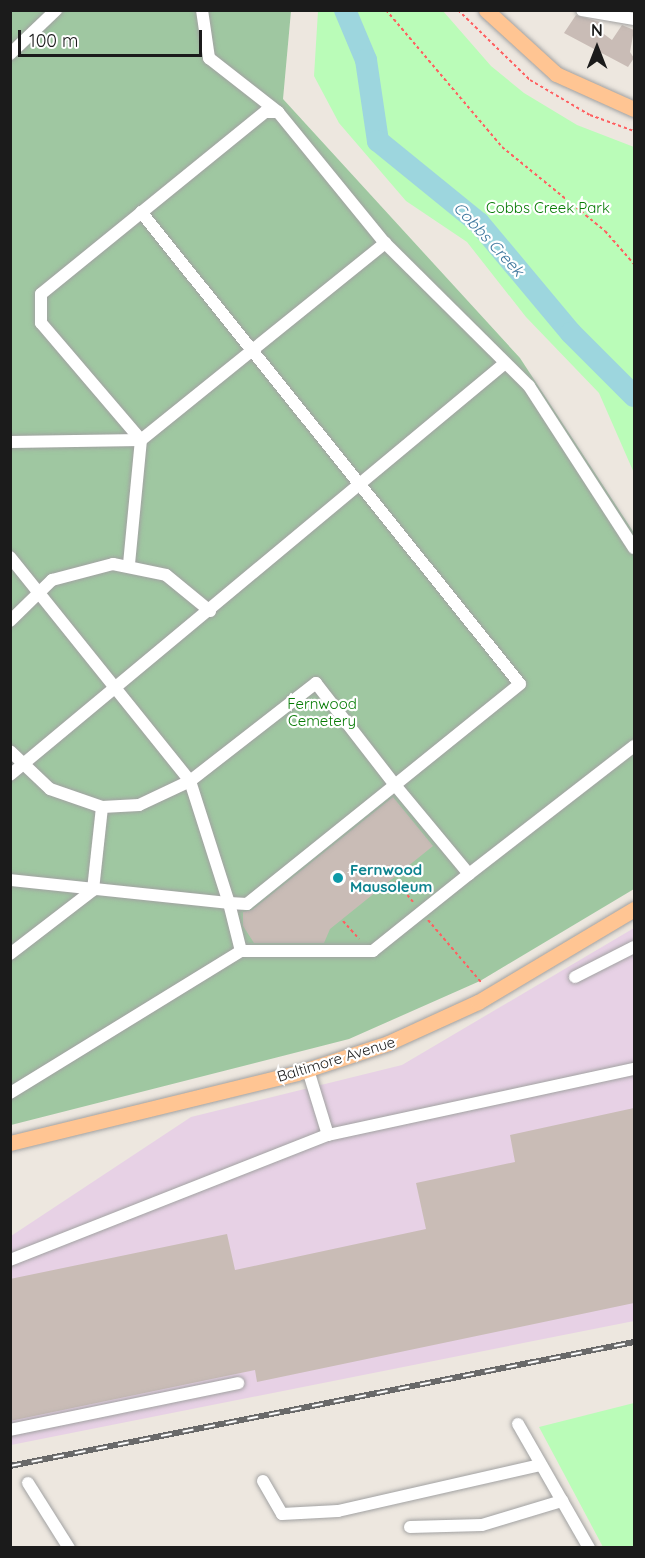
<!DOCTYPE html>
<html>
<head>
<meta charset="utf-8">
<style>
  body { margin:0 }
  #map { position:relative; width:645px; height:1558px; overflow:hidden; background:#ede7df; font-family:Quicksand,sans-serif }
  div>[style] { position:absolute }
  .industrial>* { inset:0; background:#e7d1e5 }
  .cemetery>* { inset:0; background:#9fc7a1 }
  .park>* { inset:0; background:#bafcb8 }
  .river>* { height:22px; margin:-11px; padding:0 11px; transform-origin:11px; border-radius:11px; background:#9dd6de }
  .building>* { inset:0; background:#c9bcb6 }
  .path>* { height:2px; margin-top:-1px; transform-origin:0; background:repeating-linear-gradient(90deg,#ff5f60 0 3px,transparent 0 6px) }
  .roads { filter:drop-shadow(0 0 2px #a2a2a2) drop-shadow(0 0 2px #a2a2a2) }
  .minor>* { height:12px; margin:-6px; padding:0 6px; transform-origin:6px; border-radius:6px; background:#fff }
  .major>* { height:15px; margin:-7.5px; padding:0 7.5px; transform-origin:7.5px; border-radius:7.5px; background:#ffc593 }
  .rail>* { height:6px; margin-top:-3px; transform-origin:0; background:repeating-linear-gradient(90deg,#fff 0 11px,#696969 0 22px); box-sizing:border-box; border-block:2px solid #696969 }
  .dots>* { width:16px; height:16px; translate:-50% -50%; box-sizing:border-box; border:3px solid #fff; border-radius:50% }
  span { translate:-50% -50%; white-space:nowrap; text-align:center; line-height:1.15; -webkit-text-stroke:4.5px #fff; paint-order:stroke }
  .park-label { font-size:15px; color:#087c06 }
  .culture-label { font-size:15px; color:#0d838f; font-weight:700 }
  .left { translate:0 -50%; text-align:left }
  .street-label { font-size:15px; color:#1b1b1b }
  .water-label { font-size:16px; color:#3f789e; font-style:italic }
  .frame { position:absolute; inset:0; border:12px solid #1b1b1b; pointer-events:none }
  .north { position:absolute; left:567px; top:18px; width:60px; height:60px; -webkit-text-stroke:4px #fff; paint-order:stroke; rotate:0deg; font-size:16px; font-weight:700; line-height:24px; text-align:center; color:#1b1b1b }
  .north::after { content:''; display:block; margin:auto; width:21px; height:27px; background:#1b1b1b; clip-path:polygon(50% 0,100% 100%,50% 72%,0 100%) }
  .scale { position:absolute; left:18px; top:30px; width:184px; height:27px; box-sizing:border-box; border:3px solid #1b1b1b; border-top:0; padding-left:8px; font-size:18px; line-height:21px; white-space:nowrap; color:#1b1b1b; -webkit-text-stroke:4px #fff; paint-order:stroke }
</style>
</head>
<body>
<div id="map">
  <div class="industrial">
    <div style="clip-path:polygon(634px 928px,634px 1321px,11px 1445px,11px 1236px,191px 1117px,402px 1065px)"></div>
  </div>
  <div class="cemetery">
    <div style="clip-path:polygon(10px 11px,291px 11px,283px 99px,520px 358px,634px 533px,634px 889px,480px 981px,349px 1039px,11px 1125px)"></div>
  </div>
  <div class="park">
    <div style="clip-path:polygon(318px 11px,443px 11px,491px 66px,524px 93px,577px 125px,634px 147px,634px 473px,599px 393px,526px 317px,467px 242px,406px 201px,339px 123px,314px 76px)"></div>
    <div style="clip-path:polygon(634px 1403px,634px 1547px,603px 1547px,539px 1427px)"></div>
  </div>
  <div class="river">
    <div style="left:345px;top:10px;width:54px;rotate:67.2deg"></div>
    <div style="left:366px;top:60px;width:82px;rotate:81.6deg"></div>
    <div style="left:378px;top:141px;width:130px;rotate:39.1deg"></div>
    <div style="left:479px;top:223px;width:143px;rotate:50.1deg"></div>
    <div style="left:571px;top:333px;width:89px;rotate:45deg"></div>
  </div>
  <div class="building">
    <div style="clip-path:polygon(576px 15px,600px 22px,597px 29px,612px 40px,622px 25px,634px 30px,630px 52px,634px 58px,628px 67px,564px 33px)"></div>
    <div style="clip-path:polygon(393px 797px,433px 846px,330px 929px,324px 943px,254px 943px,243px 926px,243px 912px,252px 910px)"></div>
    <div style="clip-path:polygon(634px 1108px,634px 1303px,257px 1382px,255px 1370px,10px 1421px,10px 1279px,227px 1234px,235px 1270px,426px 1229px,416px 1183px,515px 1162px,510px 1135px)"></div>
  </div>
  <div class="path">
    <div style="left:386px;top:10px;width:180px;rotate:49.7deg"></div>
    <div style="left:502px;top:147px;width:133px;rotate:39.2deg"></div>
    <div style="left:605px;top:231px;width:44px;rotate:48.7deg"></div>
    <div style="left:458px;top:10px;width:100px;rotate:44.2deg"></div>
    <div style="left:530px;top:80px;width:69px;rotate:30.3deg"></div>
    <div style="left:590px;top:115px;width:47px;rotate:20deg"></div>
    <div style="left:396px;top:881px;width:27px;rotate:51deg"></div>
    <div style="left:428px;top:920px;width:82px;rotate:49.5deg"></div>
    <div style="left:343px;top:921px;width:24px;rotate:48deg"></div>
  </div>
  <div class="roads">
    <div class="minor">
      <div style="left:202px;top:10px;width:49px;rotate:81.7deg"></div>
      <div style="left:209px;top:58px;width:88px;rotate:38deg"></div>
      <div style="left:582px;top:10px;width:53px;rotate:9.8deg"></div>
      <div style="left:10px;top:54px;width:64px;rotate:-43.7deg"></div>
      <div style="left:141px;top:212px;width:605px;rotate:51.24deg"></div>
      <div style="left:520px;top:684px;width:161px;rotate:141.1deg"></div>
      <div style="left:395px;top:785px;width:129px;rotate:-127.8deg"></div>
      <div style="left:316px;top:683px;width:160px;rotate:142.1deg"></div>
      <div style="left:190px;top:781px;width:128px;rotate:72.3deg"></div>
      <div style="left:229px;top:903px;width:18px;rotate:3deg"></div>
      <div style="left:247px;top:904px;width:190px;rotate:-38.8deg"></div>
      <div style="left:395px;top:785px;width:116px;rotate:50.3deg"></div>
      <div style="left:469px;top:874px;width:123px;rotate:141.3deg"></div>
      <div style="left:373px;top:951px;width:132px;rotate:180deg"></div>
      <div style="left:10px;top:442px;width:131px;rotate:-0.9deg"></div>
      <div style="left:141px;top:440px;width:154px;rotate:-130.5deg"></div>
      <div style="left:41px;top:323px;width:29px;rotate:-90deg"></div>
      <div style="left:41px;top:294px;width:289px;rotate:-39.1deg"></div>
      <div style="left:265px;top:112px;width:13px"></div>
      <div style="left:278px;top:112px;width:169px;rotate:50.8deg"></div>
      <div style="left:385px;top:243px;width:203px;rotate:44.8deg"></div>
      <div style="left:529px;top:386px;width:193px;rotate:57.1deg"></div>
      <div style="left:10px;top:557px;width:287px;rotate:51.2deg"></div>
      <div style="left:190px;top:781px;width:56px;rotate:154.8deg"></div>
      <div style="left:139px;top:805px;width:37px;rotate:177deg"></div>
      <div style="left:102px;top:807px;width:55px;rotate:-160.9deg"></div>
      <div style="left:50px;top:789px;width:55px;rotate:-136.5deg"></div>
      <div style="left:129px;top:564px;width:125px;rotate:-84.5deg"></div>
      <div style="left:141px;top:440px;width:314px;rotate:-38.9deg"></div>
      <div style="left:10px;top:621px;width:59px;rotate:-44.3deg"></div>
      <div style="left:52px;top:580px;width:63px;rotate:-14.7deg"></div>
      <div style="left:113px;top:564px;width:54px;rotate:11.7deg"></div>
      <div style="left:166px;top:575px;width:57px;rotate:39.3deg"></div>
      <div style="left:10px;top:775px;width:644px;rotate:-39.77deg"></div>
      <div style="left:469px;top:874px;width:209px;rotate:-37.8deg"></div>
      <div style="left:10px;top:880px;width:220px;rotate:6deg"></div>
      <div style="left:229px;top:903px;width:49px;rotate:76deg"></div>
      <div style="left:241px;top:951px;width:271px;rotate:148.4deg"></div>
      <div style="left:10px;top:954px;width:105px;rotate:-37.6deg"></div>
      <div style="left:93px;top:890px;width:83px;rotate:-83.8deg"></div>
      <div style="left:575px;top:977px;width:66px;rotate:-27deg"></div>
      <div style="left:308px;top:1070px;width:68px;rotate:72.9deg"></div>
      <div style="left:328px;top:1135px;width:313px;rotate:-12.2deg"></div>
      <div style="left:10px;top:1260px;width:342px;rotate:-21.5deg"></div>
      <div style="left:518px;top:1424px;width:143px;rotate:60.2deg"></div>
      <div style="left:10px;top:1430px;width:233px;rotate:-11.6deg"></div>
      <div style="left:263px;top:1481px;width:38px;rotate:60deg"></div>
      <div style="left:282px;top:1514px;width:56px;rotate:-3.1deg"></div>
      <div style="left:338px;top:1511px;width:208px;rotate:-12.8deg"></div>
      <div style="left:28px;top:1483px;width:77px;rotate:57.8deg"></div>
      <div style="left:410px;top:1527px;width:72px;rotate:-1.6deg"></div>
      <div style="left:482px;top:1525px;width:84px;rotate:-16.7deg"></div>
    </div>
    <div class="major">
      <div style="left:486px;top:10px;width:95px;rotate:42.4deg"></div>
      <div style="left:556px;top:74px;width:85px;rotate:24.2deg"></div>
      <div style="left:10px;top:1143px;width:295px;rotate:-13.7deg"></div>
      <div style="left:297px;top:1073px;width:96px;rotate:-18.2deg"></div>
      <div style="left:388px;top:1043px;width:99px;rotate:-24.5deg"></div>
      <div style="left:478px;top:1002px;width:182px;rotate:-30.8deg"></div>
    </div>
  </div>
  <div class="rail">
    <div style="left:10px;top:1466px;width:636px;rotate:-11.24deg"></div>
  </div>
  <div class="dots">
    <div style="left:338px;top:878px;background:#0f9aa8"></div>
  </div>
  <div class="park-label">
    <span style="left:548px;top:208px">Cobbs Creek Park</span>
    <span style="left:322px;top:712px">Fernwood<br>Cemetery</span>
  </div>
  <div class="culture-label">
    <span class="left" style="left:350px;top:878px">Fernwood<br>Mausoleum</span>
  </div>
  <div class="street-label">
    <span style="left:336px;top:1059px;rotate:-17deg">Baltimore Avenue</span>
  </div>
  <div class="water-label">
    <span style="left:489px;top:239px;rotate:47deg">Cobbs Creek</span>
  </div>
  <div class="frame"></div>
  <div class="north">N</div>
  <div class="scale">100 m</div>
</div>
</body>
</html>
